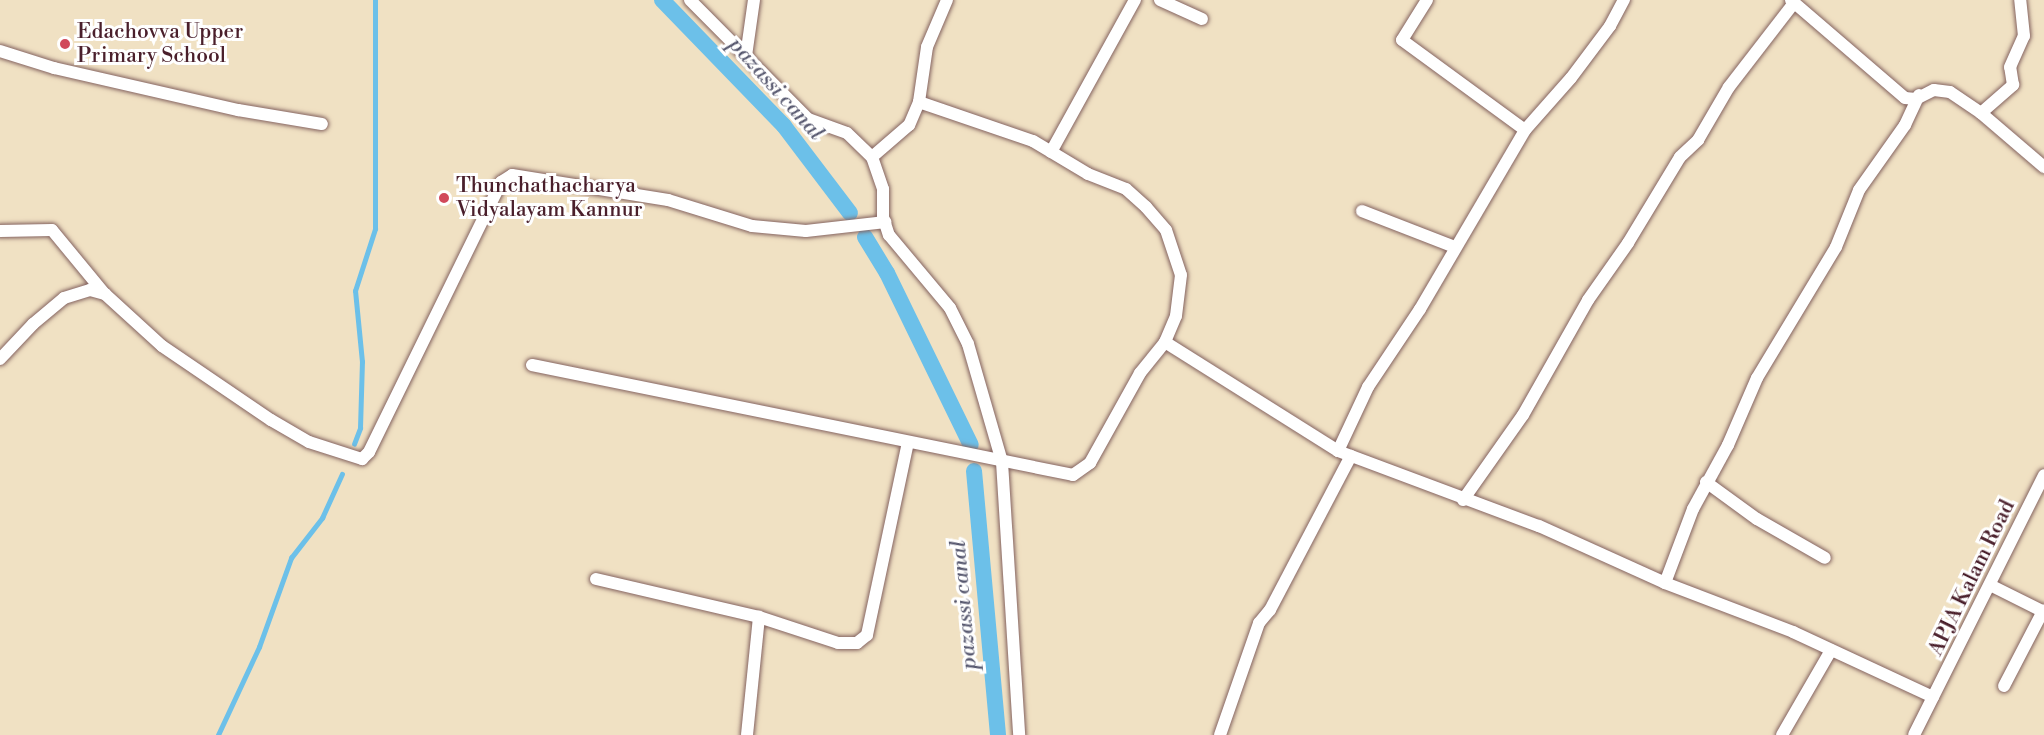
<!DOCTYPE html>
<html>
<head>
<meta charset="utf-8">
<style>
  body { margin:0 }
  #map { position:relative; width:2044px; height:735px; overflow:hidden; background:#f0e1c3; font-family:"Libre Bodoni",serif }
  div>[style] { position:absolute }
  .stream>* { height:4.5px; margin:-2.25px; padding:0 2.25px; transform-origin:2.25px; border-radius:2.25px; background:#6cc0e9 }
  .canal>* { height:16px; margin:-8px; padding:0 8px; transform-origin:8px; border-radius:8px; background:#6cc0e9 }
  .roads { filter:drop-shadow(0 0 2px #846360) drop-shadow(0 0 2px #846360) }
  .street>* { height:12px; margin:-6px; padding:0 6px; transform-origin:6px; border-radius:6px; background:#fff }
  .dots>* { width:16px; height:16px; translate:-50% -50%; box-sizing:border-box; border:3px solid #fff; border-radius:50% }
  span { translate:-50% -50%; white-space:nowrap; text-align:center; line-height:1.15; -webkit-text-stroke:6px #fff; paint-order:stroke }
  .poi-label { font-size:21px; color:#4a1f2b }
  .left { translate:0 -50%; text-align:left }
  .street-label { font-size:21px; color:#4a1f2b }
  .water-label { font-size:22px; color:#56576e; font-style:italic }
</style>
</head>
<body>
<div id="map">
  <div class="stream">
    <div style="left:354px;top:444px;width:17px;rotate:-69deg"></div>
    <div style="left:360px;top:428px;width:66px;rotate:-88.3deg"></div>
    <div style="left:362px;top:362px;width:71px;rotate:-95.6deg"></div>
    <div style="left:355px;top:291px;width:65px;rotate:-72.1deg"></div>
    <div style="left:375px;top:229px;width:229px;rotate:-90deg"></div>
    <div style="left:218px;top:735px;width:97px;rotate:-65deg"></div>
    <div style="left:259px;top:647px;width:95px;rotate:-70.2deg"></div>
    <div style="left:291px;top:558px;width:51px;rotate:-52.2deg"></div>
    <div style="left:322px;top:518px;width:48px;rotate:-65.6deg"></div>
  </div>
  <div class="canal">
    <div style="left:662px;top:0;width:175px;rotate:45.9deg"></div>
    <div style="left:784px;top:126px;width:109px;rotate:52.8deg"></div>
    <div style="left:865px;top:237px;width:42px;rotate:58.6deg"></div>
    <div style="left:887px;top:273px;width:191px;rotate:64deg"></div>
    <div style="left:974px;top:471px;width:265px;rotate:84.8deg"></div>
  </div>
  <div class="roads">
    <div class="street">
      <div style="left:690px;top:0;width:168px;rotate:45.2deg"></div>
      <div style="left:808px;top:119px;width:41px;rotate:19.7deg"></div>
      <div style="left:847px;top:133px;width:35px;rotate:44deg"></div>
      <div style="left:947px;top:0;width:51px;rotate:113.1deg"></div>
      <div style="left:927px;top:47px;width:56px;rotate:98.3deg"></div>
      <div style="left:919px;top:102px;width:120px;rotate:18.9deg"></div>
      <div style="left:1033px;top:141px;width:64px;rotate:31deg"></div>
      <div style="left:1088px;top:174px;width:41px;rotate:21.5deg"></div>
      <div style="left:1126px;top:189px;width:27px;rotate:42deg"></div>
      <div style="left:1146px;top:207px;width:30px;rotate:49deg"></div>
      <div style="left:1166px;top:230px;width:47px;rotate:71.6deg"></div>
      <div style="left:1181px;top:275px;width:41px;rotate:97deg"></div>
      <div style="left:1176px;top:316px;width:28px;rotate:113deg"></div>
      <div style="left:1165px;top:342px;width:204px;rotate:32.2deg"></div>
      <div style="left:1338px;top:451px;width:215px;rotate:20.5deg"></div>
      <div style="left:1539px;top:526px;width:138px;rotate:24.3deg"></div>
      <div style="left:1665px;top:583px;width:137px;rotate:20.9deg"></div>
      <div style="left:1793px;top:632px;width:154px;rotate:24.9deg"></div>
      <div style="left:1933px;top:697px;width:42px;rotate:116.6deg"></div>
      <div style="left:1160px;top:0;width:46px;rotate:24.3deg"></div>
      <div style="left:1427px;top:0;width:47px;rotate:122deg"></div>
      <div style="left:1402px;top:40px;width:152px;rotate:36.2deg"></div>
      <div style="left:1791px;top:0;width:150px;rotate:40.7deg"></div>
      <div style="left:1905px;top:98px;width:11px;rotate:5deg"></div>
      <div style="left:1916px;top:99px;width:20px;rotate:-27deg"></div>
      <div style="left:1934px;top:90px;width:16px;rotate:7deg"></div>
      <div style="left:1950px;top:92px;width:37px;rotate:34deg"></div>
      <div style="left:1981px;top:113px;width:43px;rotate:-41.2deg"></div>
      <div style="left:2013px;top:85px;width:18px;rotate:-99deg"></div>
      <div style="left:2010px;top:67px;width:34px;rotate:-66deg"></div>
      <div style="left:2024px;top:36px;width:36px;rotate:-96deg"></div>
      <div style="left:0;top:51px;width:57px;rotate:17.5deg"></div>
      <div style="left:54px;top:68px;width:189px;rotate:12.9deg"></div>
      <div style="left:238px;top:110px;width:85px;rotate:9.5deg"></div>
      <div style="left:746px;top:56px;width:57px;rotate:-81.9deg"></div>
      <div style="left:919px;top:102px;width:25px;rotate:113deg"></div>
      <div style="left:909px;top:125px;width:49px;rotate:139.1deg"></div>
      <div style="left:872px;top:157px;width:34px;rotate:71deg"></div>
      <div style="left:883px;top:189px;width:28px;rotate:90deg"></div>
      <div style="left:883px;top:217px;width:19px;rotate:72deg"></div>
      <div style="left:889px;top:235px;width:95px;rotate:50.1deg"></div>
      <div style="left:950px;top:308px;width:40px;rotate:63.4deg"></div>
      <div style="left:968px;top:344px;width:123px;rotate:73.9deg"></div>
      <div style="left:1002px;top:462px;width:274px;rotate:86.4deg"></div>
      <div style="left:1981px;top:113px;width:83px;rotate:40.6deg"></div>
      <div style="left:1051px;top:152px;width:174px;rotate:-61.1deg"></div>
      <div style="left:1362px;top:211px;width:100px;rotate:21.2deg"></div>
      <div style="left:0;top:231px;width:52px;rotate:-1.1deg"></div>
      <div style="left:52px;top:230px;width:82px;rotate:50.5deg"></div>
      <div style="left:0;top:359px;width:48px;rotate:-46.7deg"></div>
      <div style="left:33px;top:324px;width:40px;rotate:-40deg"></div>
      <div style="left:64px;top:298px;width:27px;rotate:-17deg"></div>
      <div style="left:90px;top:290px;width:16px;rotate:15deg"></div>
      <div style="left:105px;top:294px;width:77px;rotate:42.4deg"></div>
      <div style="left:162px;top:346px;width:132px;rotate:34.2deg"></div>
      <div style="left:271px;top:420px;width:44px;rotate:30.1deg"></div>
      <div style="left:309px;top:442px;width:56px;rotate:17.8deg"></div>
      <div style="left:362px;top:459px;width:10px;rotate:-45deg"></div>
      <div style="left:369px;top:452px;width:301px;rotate:-63.9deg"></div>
      <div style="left:501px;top:182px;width:13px;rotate:-32deg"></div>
      <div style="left:512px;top:175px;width:158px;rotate:9.1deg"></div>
      <div style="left:668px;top:200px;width:88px;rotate:17.2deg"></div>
      <div style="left:752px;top:226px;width:54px;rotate:5.3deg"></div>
      <div style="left:806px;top:231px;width:80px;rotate:-6.5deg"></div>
      <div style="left:532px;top:365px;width:552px;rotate:11.49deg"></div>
      <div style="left:1073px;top:475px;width:21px;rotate:-35deg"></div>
      <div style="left:1090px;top:463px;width:103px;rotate:-60.9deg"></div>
      <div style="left:1140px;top:373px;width:40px;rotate:-51deg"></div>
      <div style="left:1338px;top:451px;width:71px;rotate:-64.9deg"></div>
      <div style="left:1368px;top:387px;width:94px;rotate:-56.3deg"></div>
      <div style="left:1420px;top:309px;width:208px;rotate:-59.6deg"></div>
      <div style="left:1525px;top:130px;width:69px;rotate:-48.5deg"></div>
      <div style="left:1571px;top:78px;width:65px;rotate:-53.1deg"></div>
      <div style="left:1610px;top:26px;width:30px;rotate:-62deg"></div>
      <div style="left:1706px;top:482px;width:63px;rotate:36deg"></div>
      <div style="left:1757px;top:519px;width:78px;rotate:29.8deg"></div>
      <div style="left:1463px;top:500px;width:104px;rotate:-54.8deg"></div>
      <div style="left:1523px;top:415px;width:132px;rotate:-60.5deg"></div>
      <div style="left:1588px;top:300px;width:70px;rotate:-54.9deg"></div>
      <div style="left:1628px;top:243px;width:100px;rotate:-58.8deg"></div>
      <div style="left:1680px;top:157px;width:25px;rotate:-43deg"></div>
      <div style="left:1698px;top:140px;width:61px;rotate:-59.7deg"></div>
      <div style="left:1729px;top:87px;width:106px;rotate:-52.3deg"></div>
      <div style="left:596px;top:579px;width:167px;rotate:13.1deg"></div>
      <div style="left:759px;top:617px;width:83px;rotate:18.2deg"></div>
      <div style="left:838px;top:643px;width:19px"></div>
      <div style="left:857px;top:643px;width:13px;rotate:-39deg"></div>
      <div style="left:867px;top:635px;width:197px;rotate:-78deg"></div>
      <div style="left:1665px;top:583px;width:79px;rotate:-69.3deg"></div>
      <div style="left:1693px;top:509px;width:73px;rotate:-61.3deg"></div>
      <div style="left:1728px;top:445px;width:73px;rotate:-66.6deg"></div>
      <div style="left:1757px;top:378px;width:153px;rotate:-58.9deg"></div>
      <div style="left:1836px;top:247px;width:61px;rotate:-68deg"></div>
      <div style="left:1859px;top:190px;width:80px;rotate:-54.7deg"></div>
      <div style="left:1905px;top:125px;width:33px;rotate:-65deg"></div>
      <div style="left:1992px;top:586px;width:58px;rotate:26.6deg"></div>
      <div style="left:2004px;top:686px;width:85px;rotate:-62.5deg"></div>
      <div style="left:1933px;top:697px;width:248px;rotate:-63.4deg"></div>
      <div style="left:747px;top:735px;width:119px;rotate:-84.2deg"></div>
      <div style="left:1220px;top:735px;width:119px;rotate:-70.8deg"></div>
      <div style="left:1259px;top:623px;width:17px;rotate:-50deg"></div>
      <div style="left:1270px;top:610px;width:174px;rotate:-62.3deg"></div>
      <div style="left:1782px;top:735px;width:98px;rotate:-60deg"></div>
    </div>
  </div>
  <div class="dots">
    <div style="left:65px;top:44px;background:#d1495b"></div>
    <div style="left:444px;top:198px;background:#d1495b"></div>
  </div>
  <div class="poi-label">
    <span class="left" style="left:77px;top:44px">Edachovva Upper<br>Primary School</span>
    <span class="left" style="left:456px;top:198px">Thunchathacharya<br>Vidyalayam Kannur</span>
  </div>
  <div class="street-label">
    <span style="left:1972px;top:578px;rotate:-64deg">APJA Kalam Road</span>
  </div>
  <div class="water-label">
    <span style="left:776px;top:89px;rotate:48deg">pazassi canal</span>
    <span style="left:964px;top:605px;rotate:-95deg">pazassi canal</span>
  </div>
</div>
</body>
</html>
